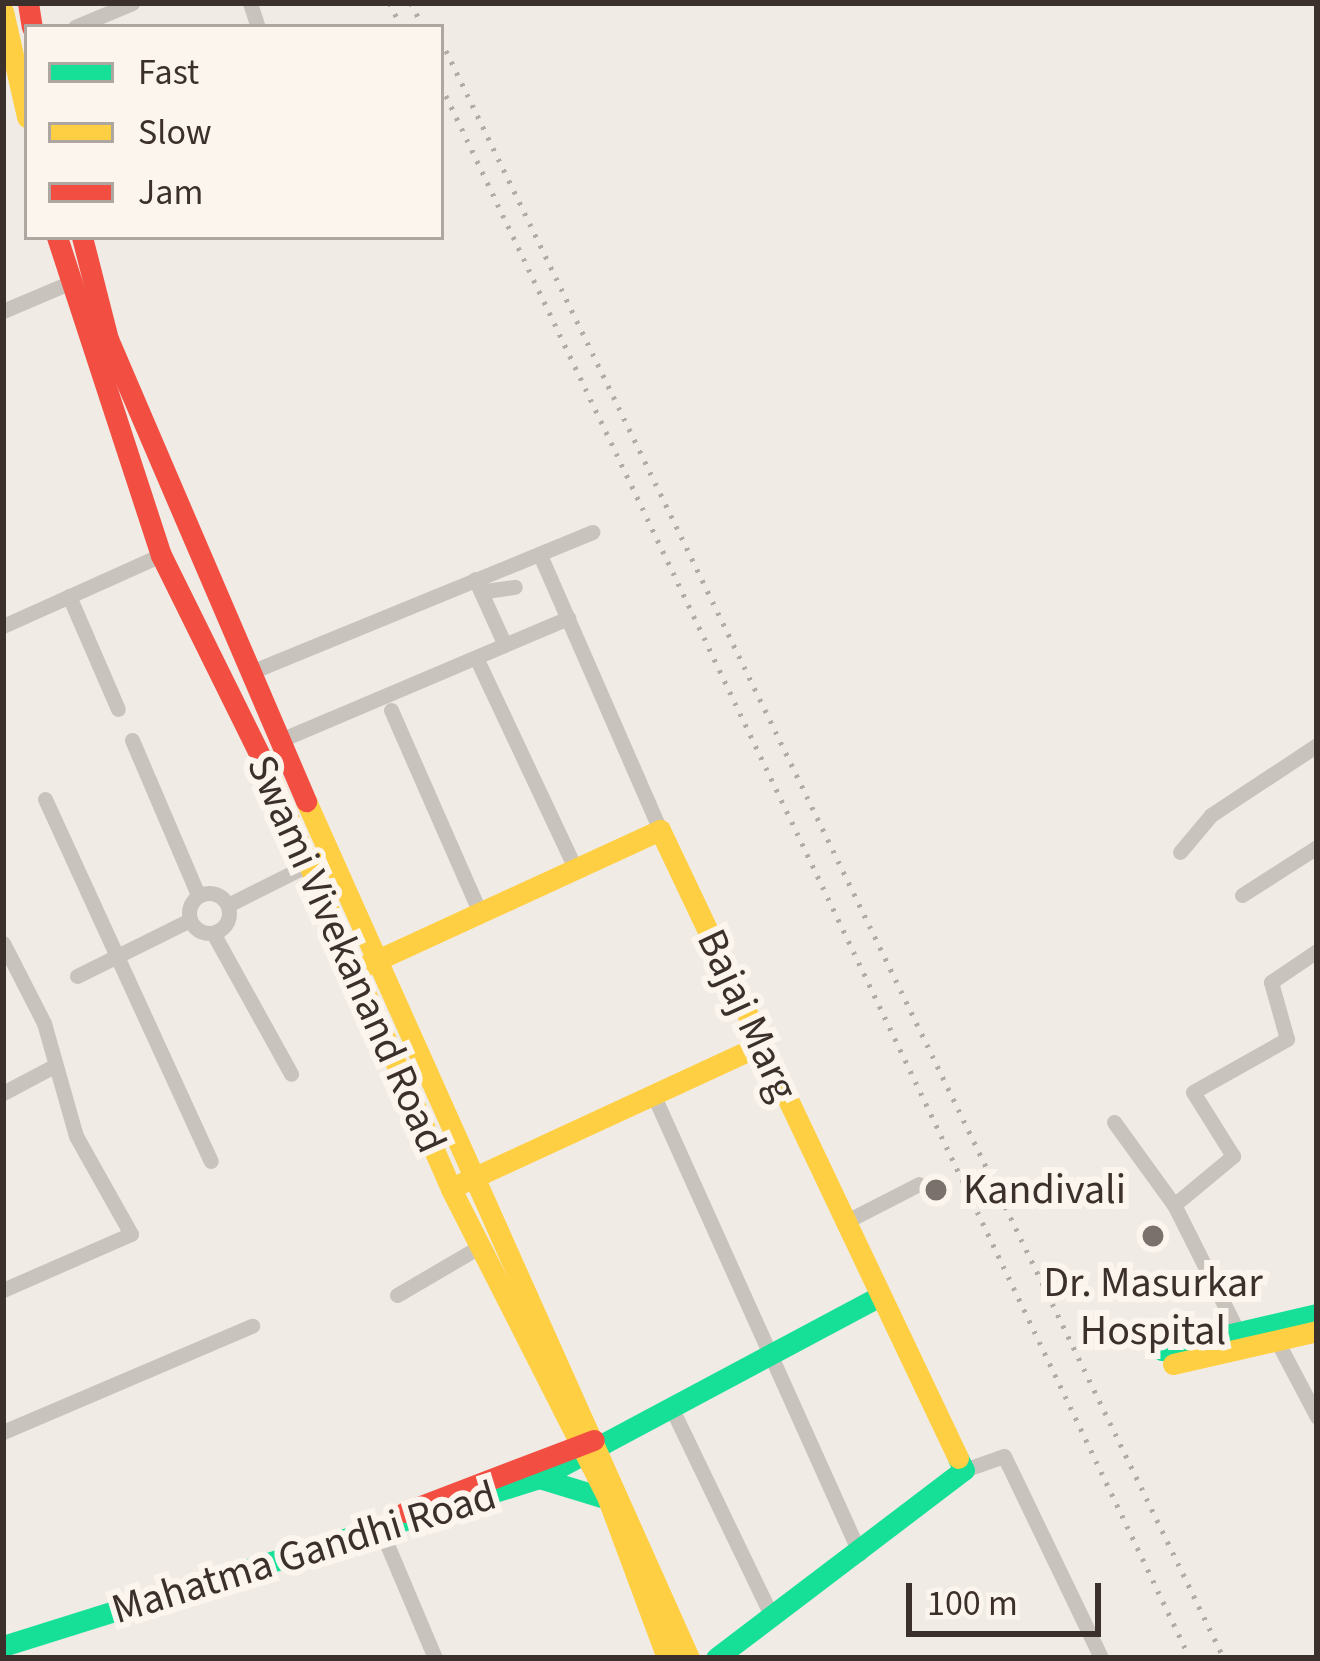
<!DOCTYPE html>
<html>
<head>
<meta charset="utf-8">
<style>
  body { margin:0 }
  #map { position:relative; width:1320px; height:1661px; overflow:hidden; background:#f0ebe5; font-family:"Source Sans 3",sans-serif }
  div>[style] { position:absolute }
  .street>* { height:15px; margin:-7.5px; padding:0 7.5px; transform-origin:7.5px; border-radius:7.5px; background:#c9c3be }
  .street>.ring { margin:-7.5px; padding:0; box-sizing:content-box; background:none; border:15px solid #c9c3be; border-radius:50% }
  .fast>* { height:21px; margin:-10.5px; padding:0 10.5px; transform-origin:10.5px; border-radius:10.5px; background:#16e098 }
  .slow>* { height:21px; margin:-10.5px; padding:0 10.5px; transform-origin:10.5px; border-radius:10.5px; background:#ffcf43 }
  .jam>* { height:21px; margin:-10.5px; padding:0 10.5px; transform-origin:10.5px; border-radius:10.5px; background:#f24e42 }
  .rail>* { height:4.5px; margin-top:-2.25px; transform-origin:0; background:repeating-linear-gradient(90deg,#b1aca8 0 3px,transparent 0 12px) }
  .dots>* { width:33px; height:33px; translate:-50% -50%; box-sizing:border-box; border:6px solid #fbf5ee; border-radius:50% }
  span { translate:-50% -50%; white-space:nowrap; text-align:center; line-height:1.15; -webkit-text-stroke:12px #fbf5ee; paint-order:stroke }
  .street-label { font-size:42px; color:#3b302b }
  .poi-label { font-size:42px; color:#3b302b }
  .left { translate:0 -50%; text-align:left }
  .frame { position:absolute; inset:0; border:6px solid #3b302b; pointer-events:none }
  .legend { position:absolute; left:24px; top:24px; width:420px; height:216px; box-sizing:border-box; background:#fbf5ee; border:3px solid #aea6a0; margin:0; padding:15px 21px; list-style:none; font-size:36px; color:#3b302b }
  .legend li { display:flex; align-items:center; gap:24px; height:60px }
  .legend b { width:60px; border:3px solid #aea6a0 }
  .scale { position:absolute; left:906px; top:1583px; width:195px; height:54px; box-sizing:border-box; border:6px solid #3b302b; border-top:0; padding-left:15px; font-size:36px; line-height:42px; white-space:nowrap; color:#3b302b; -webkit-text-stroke:9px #fbf5ee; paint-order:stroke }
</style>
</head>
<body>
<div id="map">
  <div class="street">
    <div style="left:250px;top:3px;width:25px;rotate:72deg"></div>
    <div style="left:75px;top:27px;width:62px;rotate:-22.8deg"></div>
    <div style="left:3px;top:311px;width:72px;rotate:-23deg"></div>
    <div style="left:540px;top:555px;width:300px;rotate:66.4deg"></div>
    <div style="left:475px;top:579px;width:72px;rotate:65.6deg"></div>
    <div style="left:485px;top:591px;width:30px;rotate:-8deg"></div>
    <div style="left:69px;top:596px;width:123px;rotate:66.6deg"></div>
    <div style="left:3px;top:626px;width:173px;rotate:-24.2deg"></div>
    <div style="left:480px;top:666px;width:223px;rotate:64.8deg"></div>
    <div style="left:251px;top:672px;width:369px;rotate:-22.3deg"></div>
    <div style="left:391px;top:710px;width:222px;rotate:66.3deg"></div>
    <div style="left:283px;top:739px;width:310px;rotate:-23deg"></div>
    <div style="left:132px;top:740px;width:168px;rotate:66.9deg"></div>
    <div style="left:45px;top:799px;width:398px;rotate:65.4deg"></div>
    <div style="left:1180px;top:852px;width:48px;rotate:-50deg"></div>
    <div style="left:1211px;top:815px;width:127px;rotate:-33.4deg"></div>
    <div class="ring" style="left:189px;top:893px;width:25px;height:25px"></div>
    <div style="left:1242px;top:895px;width:89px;rotate:-32.6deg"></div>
    <div style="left:228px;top:905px;width:94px;rotate:-26.6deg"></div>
    <div style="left:213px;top:933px;width:161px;rotate:61deg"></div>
    <div style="left:3px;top:943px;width:90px;rotate:62.9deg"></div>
    <div style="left:44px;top:1023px;width:117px;rotate:74.2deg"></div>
    <div style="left:76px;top:1136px;width:112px;rotate:60.7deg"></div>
    <div style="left:131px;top:1234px;width:140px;rotate:156.4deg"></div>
    <div style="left:77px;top:976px;width:126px;rotate:-26.4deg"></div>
    <div style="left:3px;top:1093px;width:58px;rotate:-27.9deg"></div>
    <div style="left:653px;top:1094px;width:504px;rotate:65.77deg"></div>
    <div style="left:1114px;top:1122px;width:102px;rotate:54.1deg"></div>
    <div style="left:845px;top:1222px;width:83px;rotate:-27.2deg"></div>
    <div style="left:397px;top:1295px;width:95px;rotate:-30.3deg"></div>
    <div style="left:1237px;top:1330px;width:140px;rotate:-116.7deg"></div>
    <div style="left:1174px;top:1205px;width:77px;rotate:-39.7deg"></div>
    <div style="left:1233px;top:1156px;width:75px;rotate:-122deg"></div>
    <div style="left:1193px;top:1092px;width:108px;rotate:-29.4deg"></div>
    <div style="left:1287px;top:1039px;width:59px;rotate:-105.7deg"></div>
    <div style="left:1271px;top:982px;width:55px;rotate:-34deg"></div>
    <div style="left:1277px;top:1341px;width:86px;rotate:62.2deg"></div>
    <div style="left:671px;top:1407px;width:229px;rotate:64.3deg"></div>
    <div style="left:3px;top:1432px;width:271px;rotate:-23.1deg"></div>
    <div style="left:964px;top:1470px;width:42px;rotate:-19.3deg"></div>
    <div style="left:1004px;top:1456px;width:224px;rotate:64.3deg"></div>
    <div style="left:378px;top:1523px;width:147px;rotate:67.1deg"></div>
  </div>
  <div class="fast">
    <div style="left:1162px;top:1350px;width:159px;rotate:-13.1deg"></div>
    <div style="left:539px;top:1478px;width:72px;rotate:16.9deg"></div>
    <div style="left:3px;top:1646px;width:562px;rotate:-17.4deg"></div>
    <div style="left:539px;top:1478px;width:387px;rotate:-28.1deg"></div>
    <div style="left:716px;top:1658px;width:311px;rotate:-37.2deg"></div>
    <div style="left:964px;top:1470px;width:13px;rotate:-117deg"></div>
  </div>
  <div class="slow">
    <div style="left:3px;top:11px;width:109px;rotate:77.2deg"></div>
    <div style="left:269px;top:774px;width:453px;rotate:66.3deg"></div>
    <div style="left:451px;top:1189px;width:347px;rotate:63.1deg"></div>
    <div style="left:608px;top:1499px;width:170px;rotate:69.6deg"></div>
    <div style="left:306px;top:801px;width:939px;rotate:65.92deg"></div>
    <div style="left:362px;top:967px;width:328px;rotate:-24.7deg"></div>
    <div style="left:660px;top:830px;width:695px;rotate:64.61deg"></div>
    <div style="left:462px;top:1183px;width:329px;rotate:-24.8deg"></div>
    <div style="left:1173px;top:1364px;width:148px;rotate:-12.9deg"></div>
  </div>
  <div class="jam">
    <div style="left:28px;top:3px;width:24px;rotate:81deg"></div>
    <div style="left:57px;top:237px;width:335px;rotate:71.9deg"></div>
    <div style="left:161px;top:555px;width:244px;rotate:63.7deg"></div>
    <div style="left:82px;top:237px;width:105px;rotate:75.7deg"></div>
    <div style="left:108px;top:339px;width:503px;rotate:66.8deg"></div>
    <div style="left:405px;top:1512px;width:202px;rotate:-20.9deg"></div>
  </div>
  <div class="rail">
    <div style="left:390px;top:3px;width:26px;rotate:65deg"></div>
    <div style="left:411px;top:3px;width:27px;rotate:63deg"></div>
    <div style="left:441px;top:40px;width:1798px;rotate:64.18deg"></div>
    <div style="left:441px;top:85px;width:1742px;rotate:64.54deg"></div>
  </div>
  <div class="dots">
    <div style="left:936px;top:1190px;background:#7a716c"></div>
    <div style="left:1153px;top:1236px;background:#7a716c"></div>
  </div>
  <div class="street-label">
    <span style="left:346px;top:954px;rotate:66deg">Swami Vivekanand Road</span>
    <span style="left:747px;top:1015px;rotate:65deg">Bajaj Marg</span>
    <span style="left:304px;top:1553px;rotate:-17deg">Mahatma Gandhi Road</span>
  </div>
  <div class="poi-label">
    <span class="left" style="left:963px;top:1190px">Kandivali</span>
    <span style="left:1153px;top:1307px">Dr. Masurkar<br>Hospital</span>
  </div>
  <div class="frame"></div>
  <ul class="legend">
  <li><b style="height:15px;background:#16e098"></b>Fast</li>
  <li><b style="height:15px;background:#ffcf43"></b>Slow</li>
  <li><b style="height:15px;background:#f24e42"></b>Jam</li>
  </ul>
  <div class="scale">100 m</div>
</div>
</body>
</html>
